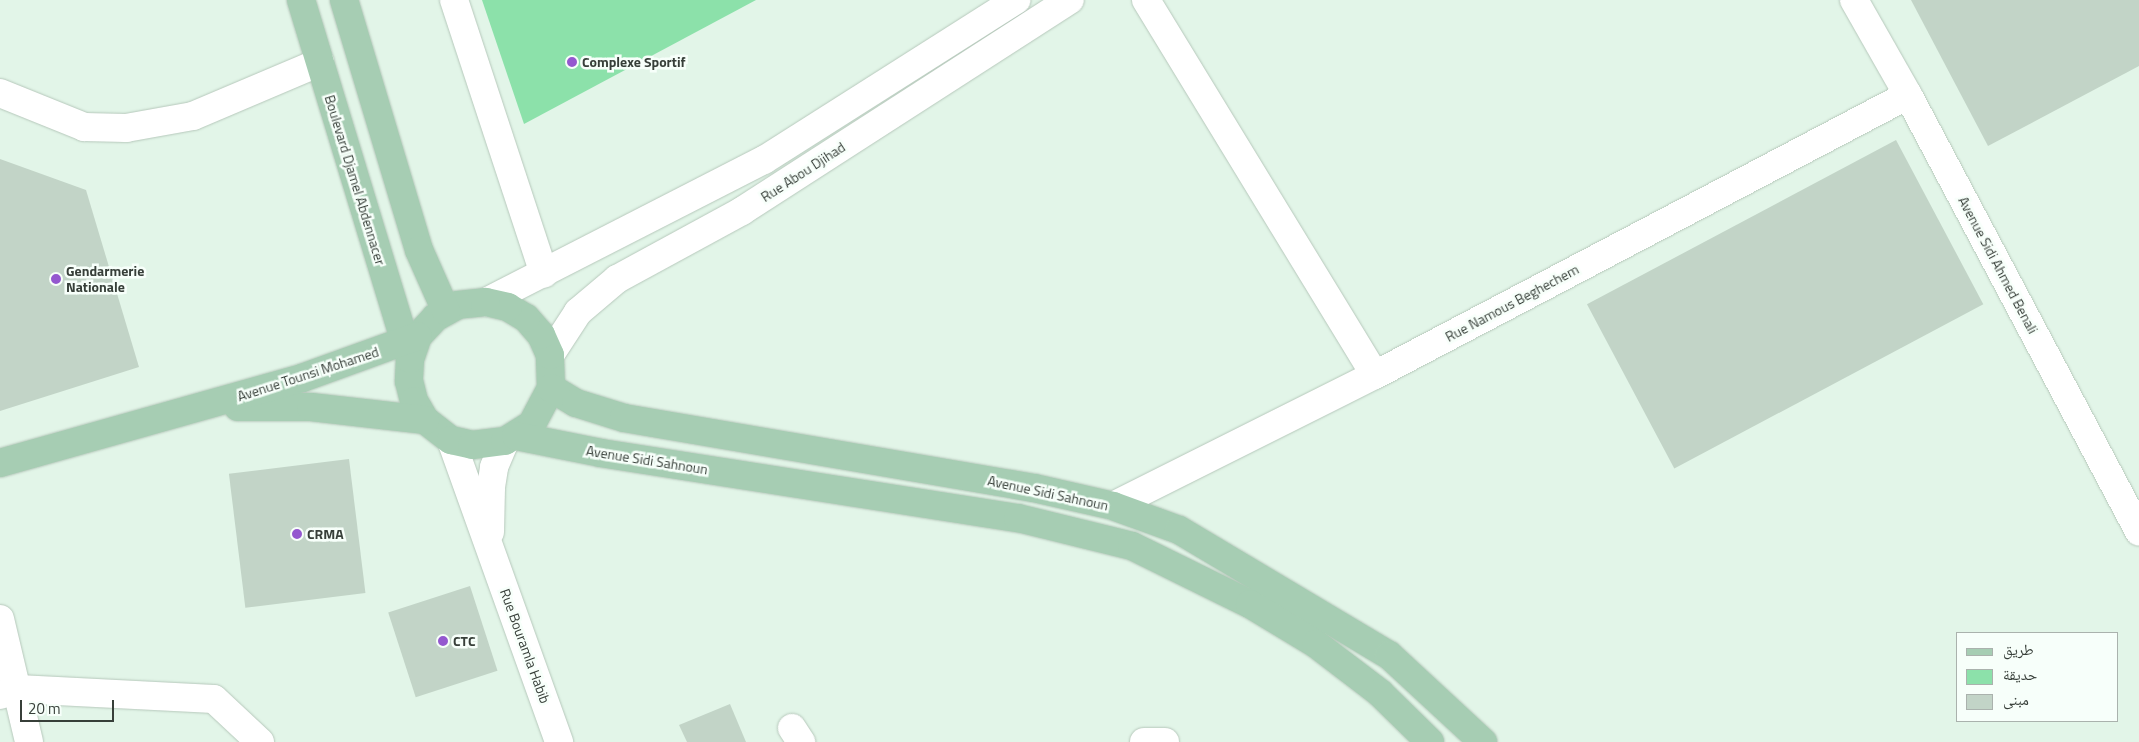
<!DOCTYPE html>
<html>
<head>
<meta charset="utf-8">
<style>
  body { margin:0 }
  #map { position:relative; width:2139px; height:742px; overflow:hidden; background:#e2f5e8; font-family:"Titillium Web","Noto Naskh Arabic",sans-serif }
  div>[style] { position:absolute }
  .green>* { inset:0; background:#8ce1aa }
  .building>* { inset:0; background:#c2d4c7; transform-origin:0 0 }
  .roads { filter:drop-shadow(0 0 1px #b6c8bb) drop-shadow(0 0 1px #b6c8bb) }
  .minor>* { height:28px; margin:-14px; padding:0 14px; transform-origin:14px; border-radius:14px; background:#fff }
  .tertiary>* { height:28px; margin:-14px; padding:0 14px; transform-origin:14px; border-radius:14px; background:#fff }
  .secondary>* { height:28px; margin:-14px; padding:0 14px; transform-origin:14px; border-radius:14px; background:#fff }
  .primary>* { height:28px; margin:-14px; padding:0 14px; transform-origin:14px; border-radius:14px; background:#a6cdb3 }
  .dots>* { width:14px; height:14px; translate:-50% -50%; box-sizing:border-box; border:2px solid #f7fffa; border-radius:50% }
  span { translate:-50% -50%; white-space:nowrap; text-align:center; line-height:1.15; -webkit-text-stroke:5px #f7fffa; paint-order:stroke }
  .poi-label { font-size:14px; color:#373f39; font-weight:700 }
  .left { translate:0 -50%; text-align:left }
  .street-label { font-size:14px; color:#373f39 }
  .legend { position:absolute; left:1956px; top:632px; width:162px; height:90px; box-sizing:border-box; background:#f7fffa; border:1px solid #aab2ad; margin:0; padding:6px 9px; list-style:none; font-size:15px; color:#373f39 }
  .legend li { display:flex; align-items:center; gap:10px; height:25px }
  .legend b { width:25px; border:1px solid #aab2ad }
  .scale { position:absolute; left:20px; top:700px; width:94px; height:22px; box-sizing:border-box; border:2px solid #373f39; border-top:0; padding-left:6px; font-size:15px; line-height:18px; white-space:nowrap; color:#373f39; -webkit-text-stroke:4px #f7fffa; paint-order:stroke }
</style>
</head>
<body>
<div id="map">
  <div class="green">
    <div style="clip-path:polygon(482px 0,756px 0,524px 124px)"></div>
  </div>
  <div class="building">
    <div style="clip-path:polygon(1911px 0,2139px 0,2139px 66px,1988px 146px)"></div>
    <div style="left:1896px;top:140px;width:186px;height:350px;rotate:62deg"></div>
    <div style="clip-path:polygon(0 159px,86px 190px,139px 367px,0 411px)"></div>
    <div style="left:349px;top:459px;width:135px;height:121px;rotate:83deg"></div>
    <div style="left:470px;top:586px;width:89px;height:86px;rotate:72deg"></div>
    <div style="clip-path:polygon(730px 704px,746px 742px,687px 742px,679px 725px)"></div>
  </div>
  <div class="roads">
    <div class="minor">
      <div style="left:454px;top:0;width:288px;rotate:71.8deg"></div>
      <div style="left:1146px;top:0;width:439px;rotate:58.6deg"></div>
      <div style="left:1854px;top:0;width:109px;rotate:60.4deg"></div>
      <div style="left:1908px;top:95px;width:494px;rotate:62.1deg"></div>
      <div style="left:0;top:93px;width:91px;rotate:22deg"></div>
      <div style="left:84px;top:127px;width:42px;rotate:1.4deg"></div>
      <div style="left:126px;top:128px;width:68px;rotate:-10.2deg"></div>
      <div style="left:193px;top:116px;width:138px;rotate:-23deg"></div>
      <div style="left:1113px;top:506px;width:293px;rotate:-26.6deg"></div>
      <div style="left:1375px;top:375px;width:602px;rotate:-27.71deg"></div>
      <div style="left:0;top:619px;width:126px;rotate:76.7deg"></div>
      <div style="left:0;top:695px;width:19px;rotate:-18deg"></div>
      <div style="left:18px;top:689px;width:196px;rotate:2.9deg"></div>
      <div style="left:214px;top:699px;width:63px;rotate:43.1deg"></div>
      <div style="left:792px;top:728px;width:17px;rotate:57deg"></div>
      <div style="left:1144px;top:742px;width:21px"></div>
    </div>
    <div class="tertiary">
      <div style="left:451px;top:440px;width:321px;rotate:70.3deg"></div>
      <div style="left:490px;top:532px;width:45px;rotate:-88.7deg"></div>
      <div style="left:491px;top:487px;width:20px;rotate:-81deg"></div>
      <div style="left:494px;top:467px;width:28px;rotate:-67deg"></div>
    </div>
    <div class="secondary">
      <div style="left:486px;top:302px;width:312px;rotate:-27.1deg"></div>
      <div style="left:764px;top:160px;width:299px;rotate:-32.4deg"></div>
      <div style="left:550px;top:355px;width:51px;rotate:-56.9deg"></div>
      <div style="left:578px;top:312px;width:51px;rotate:-40.2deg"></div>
      <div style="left:617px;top:279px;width:142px;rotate:-28.5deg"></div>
      <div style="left:742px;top:211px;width:390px;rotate:-32.8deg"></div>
    </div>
    <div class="primary">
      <div style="left:301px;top:0;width:375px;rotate:73.1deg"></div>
      <div style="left:410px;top:359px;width:22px;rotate:93deg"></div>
      <div style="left:409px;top:381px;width:21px;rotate:76deg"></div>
      <div style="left:414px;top:401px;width:22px;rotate:60deg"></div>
      <div style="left:425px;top:420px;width:33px;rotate:38deg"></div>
      <div style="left:451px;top:440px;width:22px;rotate:13deg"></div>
      <div style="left:472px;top:445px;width:33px;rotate:-7deg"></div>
      <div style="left:505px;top:441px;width:32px;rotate:-32deg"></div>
      <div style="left:532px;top:424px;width:41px;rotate:-62.2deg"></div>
      <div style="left:551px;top:388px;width:33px;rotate:-92deg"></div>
      <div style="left:550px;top:355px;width:22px;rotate:-114deg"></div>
      <div style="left:541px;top:335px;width:23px;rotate:-131deg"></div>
      <div style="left:526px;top:318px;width:21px;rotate:-149deg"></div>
      <div style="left:508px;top:307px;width:23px;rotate:-167deg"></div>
      <div style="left:486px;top:302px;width:28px;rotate:174deg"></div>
      <div style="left:458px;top:305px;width:26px;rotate:151deg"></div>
      <div style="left:435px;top:318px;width:25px;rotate:133deg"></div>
      <div style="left:418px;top:336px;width:24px;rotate:109deg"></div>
      <div style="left:344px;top:0;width:261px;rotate:73.3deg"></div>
      <div style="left:419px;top:250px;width:67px;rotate:66.1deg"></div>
      <div style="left:551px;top:388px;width:29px;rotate:31deg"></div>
      <div style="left:576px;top:403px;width:50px;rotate:17.4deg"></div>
      <div style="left:624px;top:418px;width:416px;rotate:9.7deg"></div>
      <div style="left:1034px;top:488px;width:81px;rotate:12.8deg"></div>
      <div style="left:1113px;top:506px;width:70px;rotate:20deg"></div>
      <div style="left:1179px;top:530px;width:244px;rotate:30.8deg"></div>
      <div style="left:1389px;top:655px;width:128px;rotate:42.8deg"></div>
      <div style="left:238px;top:407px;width:73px"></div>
      <div style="left:311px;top:407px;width:115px;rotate:6.5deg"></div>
      <div style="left:516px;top:436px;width:87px;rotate:11.3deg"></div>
      <div style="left:601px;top:453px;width:422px;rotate:8.9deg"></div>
      <div style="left:1018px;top:518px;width:117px;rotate:13.8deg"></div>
      <div style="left:1132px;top:546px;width:131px;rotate:26.2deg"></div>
      <div style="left:1250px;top:604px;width:77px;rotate:31.2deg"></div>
      <div style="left:1316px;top:644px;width:81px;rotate:37.4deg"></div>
      <div style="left:1380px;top:693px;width:70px;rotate:44.4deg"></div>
      <div style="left:0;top:463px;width:314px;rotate:-15.7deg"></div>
      <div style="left:302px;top:378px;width:123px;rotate:-19.9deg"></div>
    </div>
  </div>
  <div class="dots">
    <div style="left:572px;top:62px;background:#9458cf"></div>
    <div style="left:56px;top:279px;background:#9458cf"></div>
    <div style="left:297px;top:534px;background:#9458cf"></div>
    <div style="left:443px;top:641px;background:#9458cf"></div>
  </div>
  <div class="poi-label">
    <span class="left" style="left:582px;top:62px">Complexe Sportif</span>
    <span class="left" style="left:66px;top:279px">Gendarmerie<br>Nationale</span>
    <span class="left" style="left:307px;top:534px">CRMA</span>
    <span class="left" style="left:453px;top:641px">CTC</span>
  </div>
  <div class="street-label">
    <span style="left:803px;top:172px;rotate:-33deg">Rue Abou Djihad</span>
    <span style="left:355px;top:180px;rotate:73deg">Boulevard Djamel Abdennacer</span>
    <span style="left:1998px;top:265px;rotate:62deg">Avenue Sidi Ahmed Benali</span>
    <span style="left:1512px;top:303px;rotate:-28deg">Rue Namous Beghechem</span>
    <span style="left:308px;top:374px;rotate:-18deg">Avenue Tounsi Mohamed</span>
    <span style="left:647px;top:460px;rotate:9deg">Avenue Sidi Sahnoun</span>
    <span style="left:1048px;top:493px;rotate:12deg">Avenue Sidi Sahnoun</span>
    <span style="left:525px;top:646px;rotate:70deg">Rue Bouramla Habib</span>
  </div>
  <ul class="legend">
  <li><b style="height:6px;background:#a6cdb3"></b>طريق</li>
  <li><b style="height:14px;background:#8ce1aa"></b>حديقة</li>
  <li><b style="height:14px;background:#c2d4c7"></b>مبنى</li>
  </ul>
  <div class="scale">20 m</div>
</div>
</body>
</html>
